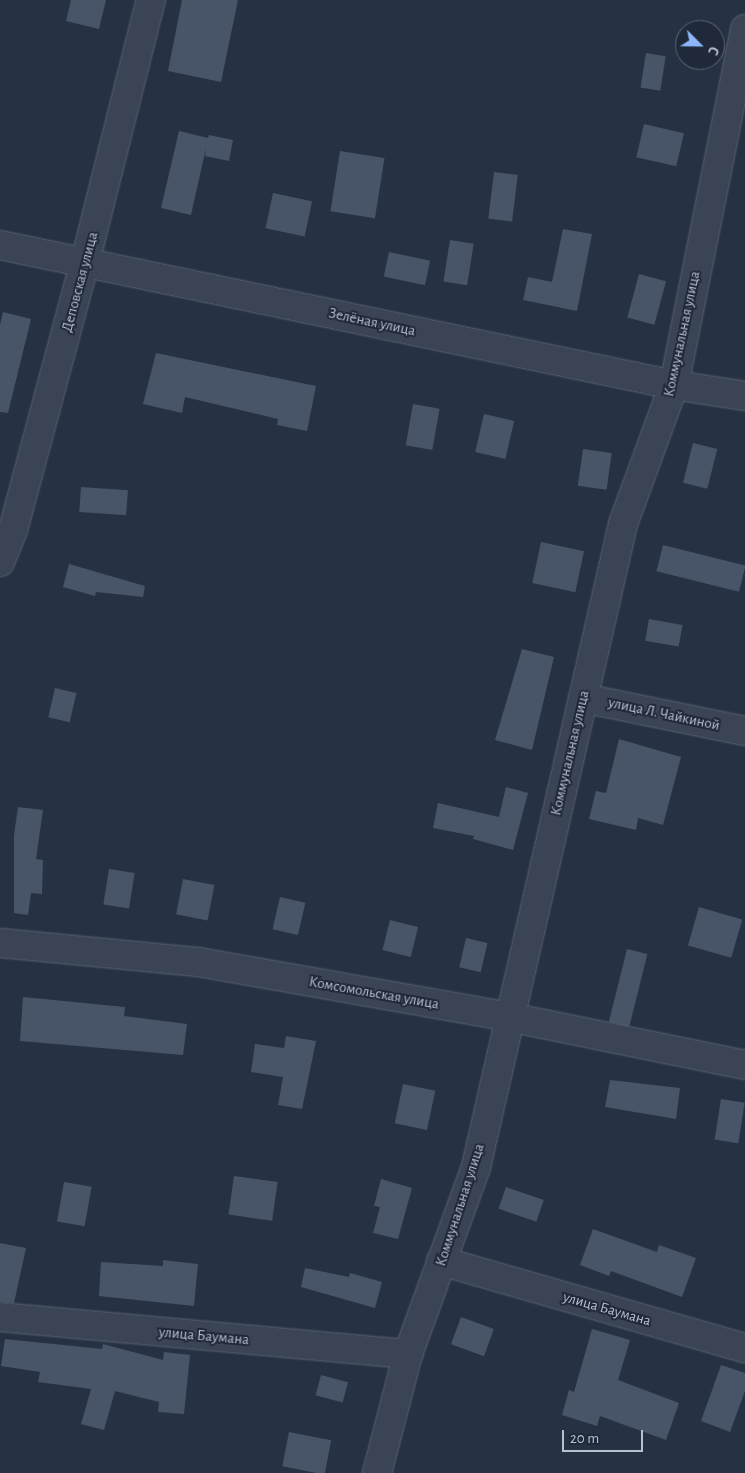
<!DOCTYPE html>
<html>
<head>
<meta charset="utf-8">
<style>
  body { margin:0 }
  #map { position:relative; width:745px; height:1473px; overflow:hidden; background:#263244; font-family:"Alegreya Sans",sans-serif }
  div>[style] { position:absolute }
  .building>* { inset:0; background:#485468; transform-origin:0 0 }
  .roads { filter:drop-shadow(0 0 1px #596271) drop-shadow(0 0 1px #596271) }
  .street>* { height:28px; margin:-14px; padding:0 14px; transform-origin:14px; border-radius:14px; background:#3a4454 }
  span { translate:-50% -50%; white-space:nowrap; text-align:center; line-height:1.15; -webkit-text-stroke:4px #1f2939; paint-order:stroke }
  .street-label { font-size:15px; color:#b8c0cd }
  .north { position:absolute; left:675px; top:20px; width:50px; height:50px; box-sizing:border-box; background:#1f2939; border:1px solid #5c6574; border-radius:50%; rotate:113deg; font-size:14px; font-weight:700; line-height:20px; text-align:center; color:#b8c0cd }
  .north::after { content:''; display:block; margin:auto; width:18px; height:22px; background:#8db6fd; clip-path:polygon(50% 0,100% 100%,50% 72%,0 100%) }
  .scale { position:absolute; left:562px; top:1430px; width:81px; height:22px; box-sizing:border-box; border:2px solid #b8c0cd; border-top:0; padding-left:6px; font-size:15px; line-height:18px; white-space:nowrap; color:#b8c0cd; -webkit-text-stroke:4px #1f2939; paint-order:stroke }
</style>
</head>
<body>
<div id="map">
  <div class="building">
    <div style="clip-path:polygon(71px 0,106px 0,99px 29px,66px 21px)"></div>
    <div style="clip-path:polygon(182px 0,238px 0,221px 82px,168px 71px)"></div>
    <div style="left:646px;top:53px;width:20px;height:35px;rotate:9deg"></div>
    <div style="left:644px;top:124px;width:41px;height:34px;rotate:13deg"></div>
    <div style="clip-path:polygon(179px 131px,208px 138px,209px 135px,233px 140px,229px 161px,205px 156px,206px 148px,191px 215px,161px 208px)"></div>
    <div style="left:340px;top:151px;width:45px;height:61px;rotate:9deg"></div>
    <div style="left:494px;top:172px;width:24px;height:47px;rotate:7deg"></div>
    <div style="left:273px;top:193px;width:40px;height:36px;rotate:12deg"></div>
    <div style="clip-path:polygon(563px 229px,592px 234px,577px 311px,523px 300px,528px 277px,552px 282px)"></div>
    <div style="left:450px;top:240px;width:24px;height:42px;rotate:9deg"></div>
    <div style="left:389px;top:252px;width:42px;height:25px;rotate:12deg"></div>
    <div style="left:639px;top:274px;width:28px;height:45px;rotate:15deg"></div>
    <div style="clip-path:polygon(3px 312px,31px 319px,8px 413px,0 412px,0 325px)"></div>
    <div style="clip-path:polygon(156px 353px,316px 386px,307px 431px,277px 425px,278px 419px,185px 397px,182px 413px,143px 404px)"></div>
    <div style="left:413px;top:404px;width:27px;height:42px;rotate:10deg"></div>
    <div style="left:484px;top:414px;width:31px;height:39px;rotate:13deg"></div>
    <div style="left:693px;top:443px;width:25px;height:41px;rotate:14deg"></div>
    <div style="left:583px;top:449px;width:29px;height:37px;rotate:8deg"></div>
    <div style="left:81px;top:487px;width:47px;height:25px;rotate:4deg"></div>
    <div style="left:541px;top:542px;width:44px;height:42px;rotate:12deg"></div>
    <div style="left:663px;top:545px;width:85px;height:27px;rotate:14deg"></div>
    <div style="clip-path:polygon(69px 564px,145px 586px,143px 597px,96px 592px,95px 596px,63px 587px)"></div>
    <div style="left:649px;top:619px;width:34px;height:22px;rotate:10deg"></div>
    <div style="clip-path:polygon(522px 649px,554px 657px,532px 750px,495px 740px)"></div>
    <div style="left:55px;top:688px;width:22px;height:30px;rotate:13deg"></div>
    <div style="clip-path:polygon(619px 739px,681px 757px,663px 825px,638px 818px,636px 830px,589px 819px,596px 791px,606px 793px)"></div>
    <div style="clip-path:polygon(506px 787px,528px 793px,513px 850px,473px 839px,474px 836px,433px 828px,438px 803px,499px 817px)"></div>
    <div style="clip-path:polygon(18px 807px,43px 810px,36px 859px,43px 860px,42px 894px,31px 893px,28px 915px,14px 913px,14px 835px)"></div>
    <div style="left:109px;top:869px;width:26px;height:36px;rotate:9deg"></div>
    <div style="left:183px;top:879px;width:32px;height:36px;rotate:11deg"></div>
    <div style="left:280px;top:897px;width:26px;height:33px;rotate:13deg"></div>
    <div style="left:699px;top:907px;width:45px;height:40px;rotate:16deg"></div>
    <div style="left:390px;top:920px;width:29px;height:31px;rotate:14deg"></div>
    <div style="left:466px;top:938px;width:22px;height:30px;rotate:13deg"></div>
    <div style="left:627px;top:949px;width:21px;height:75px;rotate:14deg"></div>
    <div style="clip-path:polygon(23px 997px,125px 1007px,124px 1016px,187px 1024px,183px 1055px,20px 1041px)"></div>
    <div style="clip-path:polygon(286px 1036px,316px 1041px,302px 1109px,278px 1105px,283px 1077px,251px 1072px,255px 1044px,284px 1048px)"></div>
    <div style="clip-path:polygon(610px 1080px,680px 1088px,676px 1119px,605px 1107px)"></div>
    <div style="left:403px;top:1084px;width:33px;height:40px;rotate:12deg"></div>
    <div style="left:721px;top:1099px;width:24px;height:41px;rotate:9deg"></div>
    <div style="left:234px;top:1176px;width:44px;height:39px;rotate:8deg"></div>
    <div style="clip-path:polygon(381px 1179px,412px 1188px,398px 1239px,373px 1233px,380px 1207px,374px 1206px)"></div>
    <div style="left:64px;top:1182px;width:28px;height:40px;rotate:10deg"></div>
    <div style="left:506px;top:1187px;width:40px;height:23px;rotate:19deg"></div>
    <div style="clip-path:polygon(593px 1229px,657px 1252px,659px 1245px,696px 1258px,682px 1297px,611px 1271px,609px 1276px,580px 1265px)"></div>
    <div style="clip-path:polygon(0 1243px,26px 1248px,14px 1303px,0 1302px)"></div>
    <div style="clip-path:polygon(163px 1260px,198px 1264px,194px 1306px,99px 1296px,101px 1262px,163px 1266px)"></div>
    <div style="clip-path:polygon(305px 1268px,349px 1277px,350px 1273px,382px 1282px,375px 1308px,301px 1287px)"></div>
    <div style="left:461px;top:1317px;width:35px;height:29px;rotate:20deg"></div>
    <div style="clip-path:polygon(592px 1329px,630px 1340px,618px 1380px,679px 1403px,666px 1440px,600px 1416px,597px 1426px,562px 1415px,569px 1390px,574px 1392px)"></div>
    <div style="clip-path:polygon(5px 1339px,102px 1349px,103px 1344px,163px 1360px,164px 1352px,190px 1355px,184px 1414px,158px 1412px,159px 1402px,115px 1391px,104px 1430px,81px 1424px,91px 1389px,38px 1382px,40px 1372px,1px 1366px)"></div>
    <div style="clip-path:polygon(721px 1365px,745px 1373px,745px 1391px,730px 1432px,701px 1421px)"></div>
    <div style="left:321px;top:1375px;width:28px;height:21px;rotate:15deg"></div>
    <div style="left:289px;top:1432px;width:43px;height:35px;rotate:11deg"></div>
  </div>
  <div class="roads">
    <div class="street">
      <div style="left:0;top:245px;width:688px;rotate:11.73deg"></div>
      <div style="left:674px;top:385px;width:72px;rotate:8.8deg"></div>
      <div style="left:0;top:562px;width:35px;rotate:-68deg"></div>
      <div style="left:13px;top:530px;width:278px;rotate:-75deg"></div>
      <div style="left:85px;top:262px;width:270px;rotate:-75.9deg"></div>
      <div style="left:583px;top:698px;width:165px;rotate:11.5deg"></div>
      <div style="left:0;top:943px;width:199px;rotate:5.5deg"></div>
      <div style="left:198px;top:962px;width:316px;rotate:10deg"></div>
      <div style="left:509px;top:1017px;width:241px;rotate:11.5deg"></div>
      <div style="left:441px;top:1261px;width:316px;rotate:16deg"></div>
      <div style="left:0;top:1317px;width:410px;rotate:5.2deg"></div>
      <div style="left:377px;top:1473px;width:123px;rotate:-75.4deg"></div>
      <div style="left:408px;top:1354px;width:199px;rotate:-70deg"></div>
      <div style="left:476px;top:1167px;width:660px;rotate:-77.12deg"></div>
      <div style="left:623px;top:524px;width:148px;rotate:-69.9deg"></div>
      <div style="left:674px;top:385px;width:363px;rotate:-78.7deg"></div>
    </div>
  </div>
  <div class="street-label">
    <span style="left:80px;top:282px;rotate:-75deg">Деповская улица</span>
    <span style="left:372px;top:322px;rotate:12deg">Зелёная улица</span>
    <span style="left:682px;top:334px;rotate:-78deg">Коммунальная улица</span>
    <span style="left:664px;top:714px;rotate:12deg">улица Л. Чайкиной</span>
    <span style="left:570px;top:753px;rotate:-77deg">Коммунальная улица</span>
    <span style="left:374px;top:993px;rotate:10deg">Комсомольская улица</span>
    <span style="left:460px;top:1205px;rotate:-72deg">Коммунальная улица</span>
    <span style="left:607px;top:1309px;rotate:16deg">улица Баумана</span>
    <span style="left:204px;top:1336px;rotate:5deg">улица Баумана</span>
  </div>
  <div class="north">С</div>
  <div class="scale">20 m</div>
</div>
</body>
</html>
